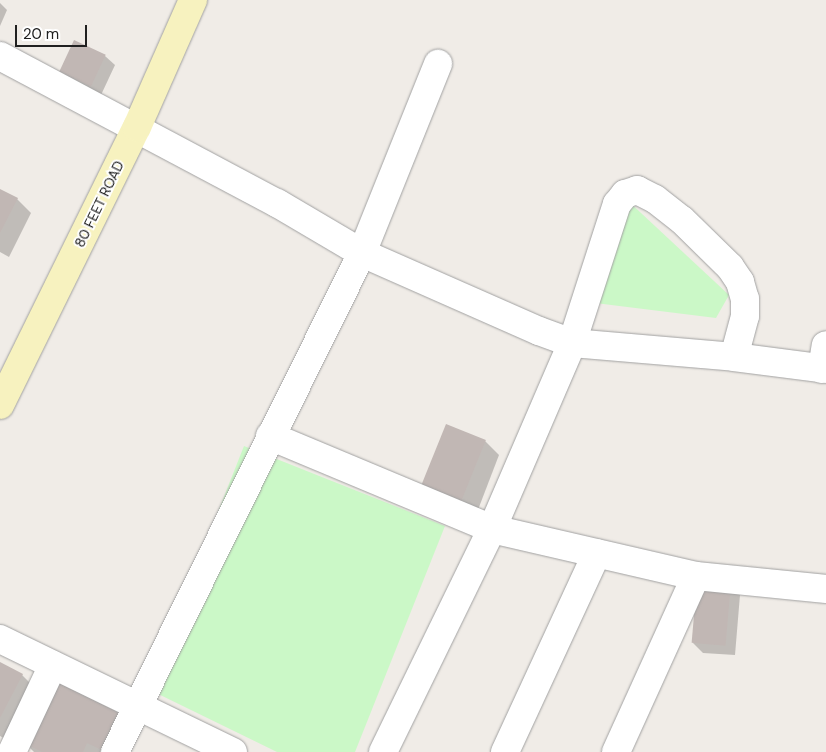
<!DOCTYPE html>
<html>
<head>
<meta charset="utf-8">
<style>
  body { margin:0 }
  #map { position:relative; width:826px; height:752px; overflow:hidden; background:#f0ece7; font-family:"DM Sans",sans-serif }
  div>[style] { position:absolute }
  .park>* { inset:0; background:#cbf8c7 }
  .shadow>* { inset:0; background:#0003 }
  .building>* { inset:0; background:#c1b7b4; transform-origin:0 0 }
  .roads { filter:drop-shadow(0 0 1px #a1a1a1) drop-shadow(0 0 1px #a1a1a1) }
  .street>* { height:28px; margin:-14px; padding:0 14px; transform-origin:14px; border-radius:14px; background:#fff }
  .secondary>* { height:28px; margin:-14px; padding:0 14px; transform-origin:14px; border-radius:14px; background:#f7f2bf }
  span { translate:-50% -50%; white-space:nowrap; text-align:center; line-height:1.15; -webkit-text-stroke:4px #fff; paint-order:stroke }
  .street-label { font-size:14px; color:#202020 }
  .scale { position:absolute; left:15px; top:25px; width:72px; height:22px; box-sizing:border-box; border:2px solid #202020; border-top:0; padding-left:6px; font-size:15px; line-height:18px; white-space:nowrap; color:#202020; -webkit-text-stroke:4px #fff; paint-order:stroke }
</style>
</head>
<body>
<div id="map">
  <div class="park">
    <div style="clip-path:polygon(626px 199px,729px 295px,716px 318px,579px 301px)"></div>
    <div style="clip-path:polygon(244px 446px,445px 526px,355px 752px,277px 752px,148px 689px)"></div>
  </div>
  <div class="shadow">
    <div style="clip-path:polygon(0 3px,7px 10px,0 26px)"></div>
    <div style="clip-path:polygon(105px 56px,115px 65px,101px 95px,71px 81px,62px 72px)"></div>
    <div style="clip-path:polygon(0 190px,17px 199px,31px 213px,9px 257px,0 252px)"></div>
    <div style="clip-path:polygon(485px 441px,499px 455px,476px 515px,438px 500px)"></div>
    <div style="clip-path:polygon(731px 585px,740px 595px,735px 655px,703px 653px,693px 643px)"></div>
    <div style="clip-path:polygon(0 664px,22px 675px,37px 690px,9px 741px,0 736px)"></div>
    <div style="clip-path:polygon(55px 683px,124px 752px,34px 752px,25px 743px)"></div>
  </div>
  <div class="building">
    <div style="left:74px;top:40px;width:35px;height:35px;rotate:25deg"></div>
    <div style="clip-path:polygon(0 189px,18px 198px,0 233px)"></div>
    <div style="left:446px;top:424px;width:43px;height:66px;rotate:22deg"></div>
    <div style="left:697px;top:581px;width:34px;height:62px;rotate:5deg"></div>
    <div style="clip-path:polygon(0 662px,23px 674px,0 718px)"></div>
    <div style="clip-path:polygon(55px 681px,122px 714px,104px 751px,87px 743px,83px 752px,42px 752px,24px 743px)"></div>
  </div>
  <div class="roads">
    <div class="street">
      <div style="left:0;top:56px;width:314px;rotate:28deg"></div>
      <div style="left:277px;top:203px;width:99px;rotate:30.5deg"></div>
      <div style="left:362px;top:253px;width:193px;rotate:23.8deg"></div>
      <div style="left:539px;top:331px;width:35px;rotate:20deg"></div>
      <div style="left:572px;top:343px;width:163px;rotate:4.9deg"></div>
      <div style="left:734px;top:357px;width:93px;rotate:7.4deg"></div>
      <div style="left:822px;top:369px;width:24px;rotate:-81deg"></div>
      <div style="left:270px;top:436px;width:241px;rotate:22.7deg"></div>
      <div style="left:492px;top:529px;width:209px;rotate:13deg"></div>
      <div style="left:696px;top:576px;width:131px;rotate:5.7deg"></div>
      <div style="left:0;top:639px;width:259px;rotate:25.9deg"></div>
      <div style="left:12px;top:752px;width:96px;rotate:-64.8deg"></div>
      <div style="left:115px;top:752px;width:557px;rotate:-63.67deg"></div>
      <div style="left:362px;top:253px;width:204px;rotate:-68.1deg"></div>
      <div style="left:383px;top:752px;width:248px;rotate:-64deg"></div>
      <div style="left:492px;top:529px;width:202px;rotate:-66.7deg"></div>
      <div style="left:572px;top:343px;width:146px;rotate:-72.1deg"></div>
      <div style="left:617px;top:204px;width:13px;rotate:-51deg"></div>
      <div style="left:625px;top:194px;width:13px;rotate:-18deg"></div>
      <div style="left:637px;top:190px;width:20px;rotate:27deg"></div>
      <div style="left:655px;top:199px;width:34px;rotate:38deg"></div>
      <div style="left:682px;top:220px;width:67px;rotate:44.4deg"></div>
      <div style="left:730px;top:267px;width:18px;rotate:56deg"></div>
      <div style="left:740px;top:282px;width:18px;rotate:74deg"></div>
      <div style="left:745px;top:299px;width:17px;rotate:90deg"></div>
      <div style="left:745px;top:316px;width:42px;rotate:105deg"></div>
      <div style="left:505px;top:752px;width:219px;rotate:-65.2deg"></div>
      <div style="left:616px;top:752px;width:193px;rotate:-65.6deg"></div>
    </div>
    <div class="secondary">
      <div style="left:0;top:405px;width:310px;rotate:-63.8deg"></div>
      <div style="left:137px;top:127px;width:139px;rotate:-66.2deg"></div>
    </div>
  </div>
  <div class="street-label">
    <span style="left:99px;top:204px;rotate:-64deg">80 FEET ROAD</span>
  </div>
  <div class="scale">20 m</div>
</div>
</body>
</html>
